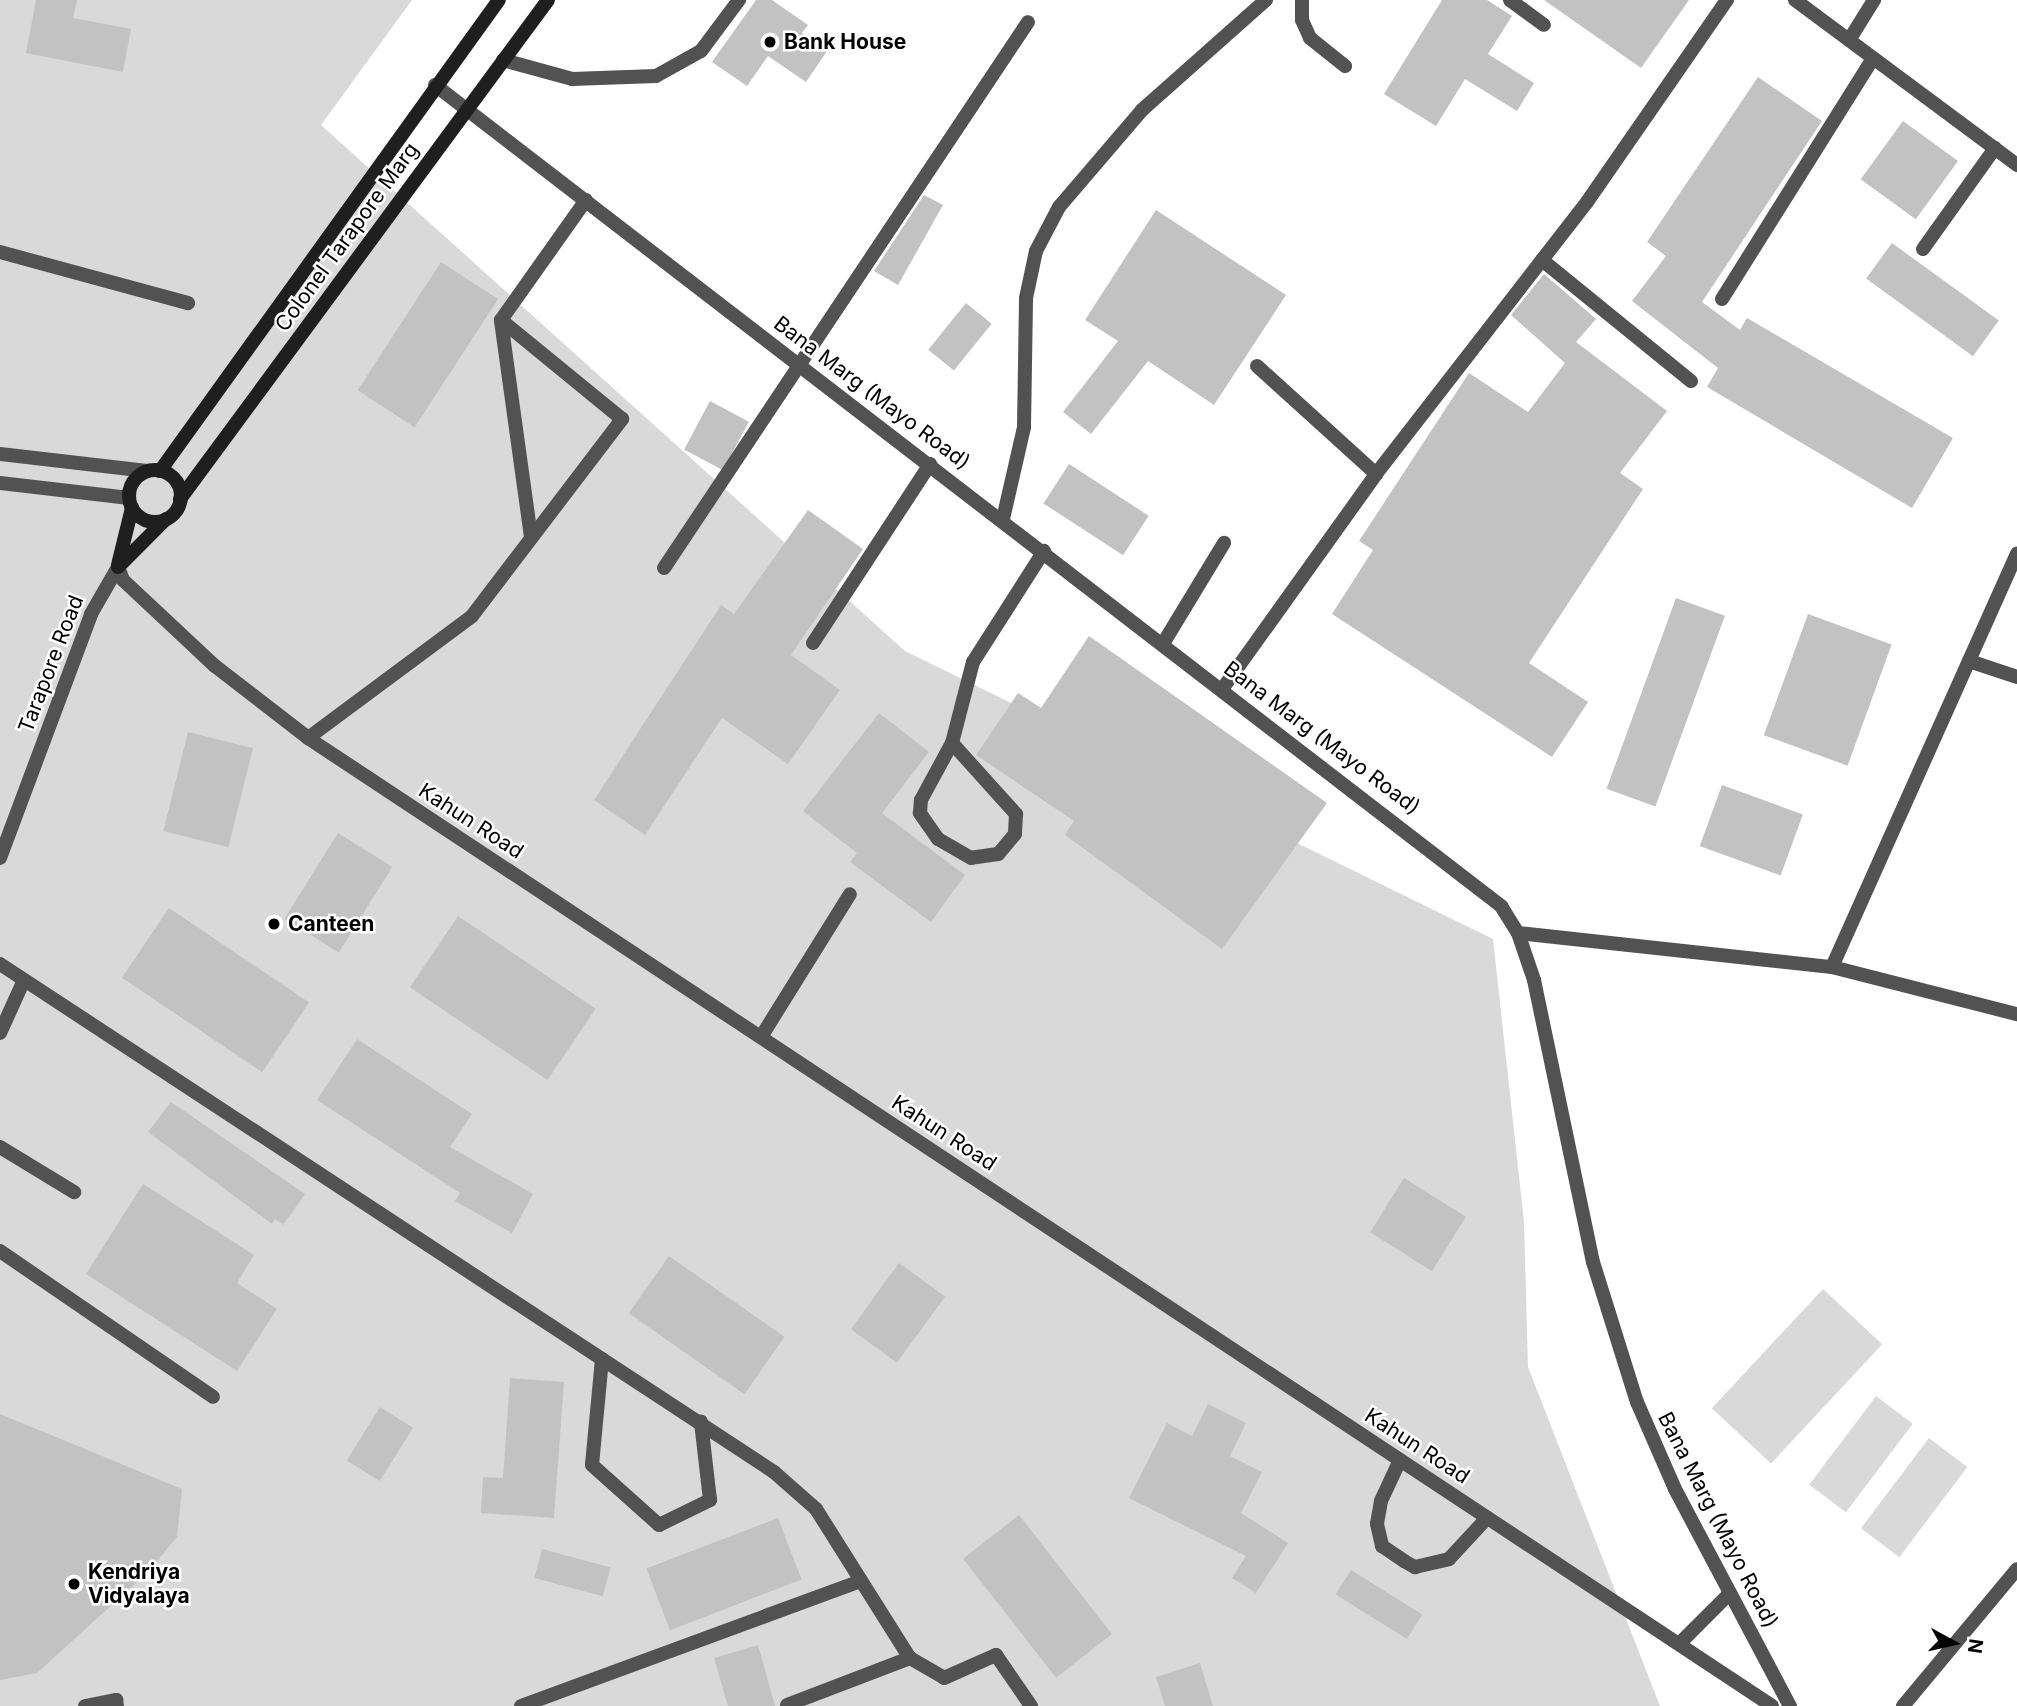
<!DOCTYPE html>
<html>
<head>
<meta charset="utf-8">
<style>
  body { margin:0 }
  #map { position:relative; width:2017px; height:1706px; overflow:hidden; background:#fff; font-family:Inter,sans-serif }
  div>[style] { position:absolute }
  .green>* { inset:0; background:#d9d9d9; transform-origin:0 0 }
  .building>* { inset:0; background:#c2c2c2; transform-origin:0 0 }
  .service>* { height:14px; margin:-7px; padding:0 7px; transform-origin:7px; border-radius:7px; background:#525252 }
  .minor>* { height:14px; margin:-7px; padding:0 7px; transform-origin:7px; border-radius:7px; background:#525252 }
  .tertiary>* { height:14px; margin:-7px; padding:0 7px; transform-origin:7px; border-radius:7px; background:#525252 }
  .secondary>* { height:14px; margin:-7px; padding:0 7px; transform-origin:7px; border-radius:7px; background:#1f1f1f }
  .secondary>.ring { margin:-7px; padding:0; box-sizing:content-box; background:none; border:14px solid #1f1f1f; border-radius:50% }
  .dots>* { width:19px; height:19px; translate:-50% -50%; box-sizing:border-box; border:4px solid #fff; border-radius:50% }
  span { translate:-50% -50%; white-space:nowrap; text-align:center; line-height:1.15; -webkit-text-stroke:5px #fff; paint-order:stroke }
  .poi-label { font-size:21px; color:#000; font-weight:700 }
  .left { translate:0 -50%; text-align:left }
  .street-label { font-size:21px; color:#000 }
  .north { position:absolute; left:1919px; top:1608px; width:70px; height:70px; -webkit-text-stroke:5px #fff; paint-order:stroke; rotate:98deg; font-size:19px; font-weight:700; line-height:28px; text-align:center; color:#000 }
  .north::after { content:''; display:block; margin:auto; width:24px; height:32px; background:#000; clip-path:polygon(50% 0,100% 100%,50% 72%,0 100%) }
</style>
</head>
<body>
<div id="map">
  <div class="green">
    <div style="clip-path:polygon(0 0,412px 0,321px 125px,905px 651px,1493px 939px,1524px 1222px,1528px 1367px,1660px 1706px,0 1706px)"></div>
    <div style="left:1823px;top:1289px;width:81px;height:163px;rotate:43deg"></div>
    <div style="left:1876px;top:1396px;width:46px;height:111px;rotate:37deg"></div>
    <div style="left:1929px;top:1438px;width:48px;height:113px;rotate:37deg"></div>
  </div>
  <div class="building">
    <div style="clip-path:polygon(36px 0,77px 0,73px 18px,131px 29px,123px 72px,26px 53px)"></div>
    <div style="clip-path:polygon(756px 0,772px 0,808px 25px,802px 33px,827px 51px,806px 82px,768px 56px,747px 86px,712px 62px)"></div>
    <div style="clip-path:polygon(1442px 0,1487px 0,1512px 16px,1488px 54px,1534px 83px,1517px 111px,1465px 79px,1436px 126px,1384px 94px)"></div>
    <div style="clip-path:polygon(1544px 0,1689px 0,1641px 68px)"></div>
    <div style="clip-path:polygon(1758px 77px,1822px 121px,1702px 302px,1740px 330px,1747px 318px,1953px 438px,1912px 508px,1707px 387px,1718px 368px,1632px 301px,1666px 256px,1647px 242px)"></div>
    <div style="left:1903px;top:121px;width:68px;height:72px;rotate:36deg"></div>
    <div style="clip-path:polygon(924px 195px,943px 205px,898px 285px,874px 271px)"></div>
    <div style="clip-path:polygon(1156px 210px,1286px 295px,1214px 405px,1148px 361px,1091px 434px,1063px 412px,1118px 341px,1085px 320px)"></div>
    <div style="left:1892px;top:243px;width:132px;height:44px;rotate:36deg"></div>
    <div style="left:441px;top:262px;width:68px;height:153px;rotate:33deg"></div>
    <div style="clip-path:polygon(1544px 274px,1596px 319px,1576px 342px,1667px 411px,1620px 473px,1643px 489px,1529px 663px,1588px 702px,1552px 757px,1332px 614px,1373px 550px,1359px 541px,1469px 373px,1528px 412px,1565px 363px,1511px 315px)"></div>
    <div style="left:966px;top:303px;width:33px;height:60px;rotate:39deg"></div>
    <div style="left:710px;top:401px;width:44px;height:55px;rotate:28deg"></div>
    <div style="left:1069px;top:464px;width:95px;height:47px;rotate:33deg"></div>
    <div style="clip-path:polygon(808px 510px,863px 549px,791px 655px,840px 690px,788px 764px,722px 718px,645px 835px,594px 800px,721px 605px,734px 614px)"></div>
    <div style="left:1676px;top:598px;width:52px;height:203px;rotate:20deg"></div>
    <div style="left:1808px;top:614px;width:89px;height:129px;rotate:20deg"></div>
    <div style="clip-path:polygon(1089px 636px,1327px 803px,1222px 949px,1065px 835px,1074px 821px,976px 755px,1018px 693px,1041px 708px)"></div>
    <div style="clip-path:polygon(879px 713px,929px 752px,882px 813px,965px 875px,931px 922px,850px 862px,857px 853px,803px 811px)"></div>
    <div style="left:188px;top:732px;width:67px;height:102px;rotate:14deg"></div>
    <div style="left:1722px;top:785px;width:86px;height:65px;rotate:20deg"></div>
    <div style="left:338px;top:833px;width:64px;height:101px;rotate:32deg"></div>
    <div style="left:169px;top:908px;width:169px;height:84px;rotate:34deg"></div>
    <div style="left:458px;top:916px;width:166px;height:86px;rotate:34deg"></div>
    <div style="clip-path:polygon(357px 1039px,472px 1114px,450px 1147px,533px 1194px,512px 1233px,455px 1201px,460px 1193px,317px 1100px)"></div>
    <div style="clip-path:polygon(171px 1102px,305px 1194px,283px 1225px,275px 1219px,272px 1224px,148px 1132px)"></div>
    <div style="left:1404px;top:1178px;width:73px;height:64px;rotate:32deg"></div>
    <div style="clip-path:polygon(143px 1184px,254px 1255px,237px 1283px,277px 1309px,237px 1371px,86px 1274px)"></div>
    <div style="left:669px;top:1256px;width:141px;height:70px;rotate:35deg"></div>
    <div style="left:899px;top:1263px;width:57px;height:82px;rotate:36deg"></div>
    <div style="clip-path:polygon(510px 1378px,564px 1382px,554px 1518px,481px 1513px,483px 1477px,503px 1478px)"></div>
    <div style="clip-path:polygon(1208px 1404px,1246px 1423px,1230px 1456px,1262px 1472px,1241px 1513px,1288px 1543px,1256px 1593px,1232px 1578px,1246px 1556px,1129px 1498px,1167px 1423px,1192px 1436px)"></div>
    <div style="left:380px;top:1407px;width:39px;height:63px;rotate:32deg"></div>
    <div style="clip-path:polygon(0 1414px,182px 1489px,177px 1537px,147px 1573px,37px 1673px,0 1680px)"></div>
    <div style="left:1019px;top:1515px;width:151px;height:71px;rotate:52deg"></div>
    <div style="left:778px;top:1518px;width:66px;height:141px;rotate:69deg"></div>
    <div style="left:542px;top:1549px;width:71px;height:30px;rotate:15deg"></div>
    <div style="left:1351px;top:1570px;width:84px;height:29px;rotate:32deg"></div>
    <div style="clip-path:polygon(758px 1645px,775px 1706px,728px 1706px,714px 1658px)"></div>
    <div style="clip-path:polygon(1200px 1663px,1213px 1706px,1165px 1706px,1156px 1677px)"></div>
  </div>
  <div class="service">
    <div style="left:1302px;top:0;width:20px;rotate:90deg"></div>
    <div style="left:1302px;top:20px;width:20px;rotate:66deg"></div>
    <div style="left:1310px;top:38px;width:45px;rotate:38.7deg"></div>
    <div style="left:1510px;top:0;width:42px;rotate:36.3deg"></div>
    <div style="left:1851px;top:37px;width:44px;rotate:-58.1deg"></div>
    <div style="left:503px;top:60px;width:72px;rotate:15.4deg"></div>
    <div style="left:572px;top:79px;width:84px;rotate:-2deg"></div>
    <div style="left:656px;top:76px;width:51px;rotate:-29.1deg"></div>
    <div style="left:701px;top:51px;width:64px;rotate:-53.3deg"></div>
    <div style="left:1923px;top:249px;width:124px;rotate:-54.5deg"></div>
    <div style="left:0;top:252px;width:195px;rotate:15.2deg"></div>
    <div style="left:1542px;top:260px;width:192px;rotate:39.1deg"></div>
    <div style="left:1722px;top:299px;width:284px;rotate:-57.9deg"></div>
    <div style="left:1257px;top:366px;width:161px;rotate:42.2deg"></div>
    <div style="left:531px;top:537px;width:219px;rotate:-97.9deg"></div>
    <div style="left:501px;top:320px;width:147px;rotate:-54.7deg"></div>
    <div style="left:664px;top:568px;width:656px;rotate:-56.31deg"></div>
    <div style="left:1164px;top:642px;width:116px;rotate:-58.8deg"></div>
    <div style="left:813px;top:643px;width:214px;rotate:-56.8deg"></div>
    <div style="left:1969px;top:661px;width:51px;rotate:18.4deg"></div>
    <div style="left:308px;top:738px;width:204px;rotate:-36.6deg"></div>
    <div style="left:472px;top:616px;width:248px;rotate:-52.7deg"></div>
    <div style="left:622px;top:419px;width:156px;rotate:-140.7deg"></div>
    <div style="left:952px;top:743px;width:96px;rotate:48deg"></div>
    <div style="left:1016px;top:814px;width:20px;rotate:93deg"></div>
    <div style="left:1015px;top:834px;width:26px;rotate:130deg"></div>
    <div style="left:998px;top:854px;width:27px;rotate:172deg"></div>
    <div style="left:971px;top:858px;width:38px;rotate:-150deg"></div>
    <div style="left:938px;top:839px;width:32px;rotate:-125deg"></div>
    <div style="left:920px;top:813px;width:13px;rotate:-86deg"></div>
    <div style="left:921px;top:800px;width:65px;rotate:-61.5deg"></div>
    <div style="left:952px;top:743px;width:84px;rotate:-75.5deg"></div>
    <div style="left:973px;top:662px;width:132px;rotate:-57.4deg"></div>
    <div style="left:0;top:858px;width:260px;rotate:-69.5deg"></div>
    <div style="left:91px;top:614px;width:54px;rotate:-60.1deg"></div>
    <div style="left:0;top:1033px;width:58px;rotate:-65.6deg"></div>
    <div style="left:761px;top:1037px;width:168px;rotate:-58.1deg"></div>
    <div style="left:0;top:1147px;width:87px;rotate:31.3deg"></div>
    <div style="left:0;top:1251px;width:258px;rotate:34.4deg"></div>
    <div style="left:602px;top:1359px;width:106px;rotate:95.4deg"></div>
    <div style="left:592px;top:1465px;width:90px;rotate:41.8deg"></div>
    <div style="left:659px;top:1525px;width:57px;rotate:-26.1deg"></div>
    <div style="left:710px;top:1500px;width:79px;rotate:-96.6deg"></div>
    <div style="left:1400px;top:1460px;width:45px;rotate:114.9deg"></div>
    <div style="left:1381px;top:1501px;width:23px;rotate:100deg"></div>
    <div style="left:1377px;top:1524px;width:23px;rotate:77deg"></div>
    <div style="left:1382px;top:1546px;width:27px;rotate:34deg"></div>
    <div style="left:1404px;top:1561px;width:13px;rotate:29deg"></div>
    <div style="left:1415px;top:1567px;width:35px;rotate:-13deg"></div>
    <div style="left:1449px;top:1559px;width:56px;rotate:-47.2deg"></div>
    <div style="left:787px;top:1705px;width:132px;rotate:-20.9deg"></div>
    <div style="left:85px;top:1706px;width:32px;rotate:-11deg"></div>
    <div style="left:116px;top:1700px;width:6px;rotate:81deg"></div>
    <div style="left:521px;top:1706px;width:362px;rotate:-20.2deg"></div>
  </div>
  <div class="minor">
    <div style="left:1795px;top:0;width:277px;rotate:36.6deg"></div>
    <div style="left:1003px;top:519px;width:94px;rotate:-77.1deg"></div>
    <div style="left:1024px;top:427px;width:129px;rotate:-89.1deg"></div>
    <div style="left:1026px;top:298px;width:48px;rotate:-78deg"></div>
    <div style="left:1036px;top:251px;width:50px;rotate:-62.4deg"></div>
    <div style="left:1059px;top:207px;width:128px;rotate:-49.4deg"></div>
    <div style="left:1142px;top:110px;width:166px;rotate:-41.6deg"></div>
    <div style="left:1223px;top:688px;width:263px;rotate:-54.4deg"></div>
    <div style="left:1376px;top:474px;width:344px;rotate:-52.2deg"></div>
    <div style="left:1587px;top:202px;width:246px;rotate:-55.3deg"></div>
    <div style="left:1518px;top:933px;width:316px;rotate:6.2deg"></div>
    <div style="left:1832px;top:967px;width:191px;rotate:14.3deg"></div>
    <div style="left:0;top:964px;width:926px;rotate:33.28deg"></div>
    <div style="left:774px;top:1472px;width:56px;rotate:41.4deg"></div>
    <div style="left:816px;top:1509px;width:176px;rotate:57.8deg"></div>
    <div style="left:910px;top:1658px;width:39px;rotate:30deg"></div>
    <div style="left:944px;top:1678px;width:57px;rotate:-23.9deg"></div>
    <div style="left:996px;top:1655px;width:62px;rotate:55.5deg"></div>
    <div style="left:1832px;top:967px;width:453px;rotate:-65.9deg"></div>
    <div style="left:1903px;top:1706px;width:178px;rotate:-50.2deg"></div>
  </div>
  <div class="tertiary">
    <div style="left:435px;top:85px;width:1346px;rotate:37.6deg"></div>
    <div style="left:1501px;top:906px;width:32px;rotate:58deg"></div>
    <div style="left:1518px;top:933px;width:50px;rotate:71.2deg"></div>
    <div style="left:1534px;top:980px;width:288px;rotate:78.2deg"></div>
    <div style="left:1593px;top:1262px;width:147px;rotate:72.6deg"></div>
    <div style="left:1637px;top:1402px;width:95px;rotate:66.4deg"></div>
    <div style="left:1675px;top:1489px;width:246px;rotate:62.1deg"></div>
    <div style="left:0;top:454px;width:148px;rotate:6.6deg"></div>
    <div style="left:0;top:483px;width:130px;rotate:6.6deg"></div>
    <div style="left:118px;top:567px;width:14px;rotate:69deg"></div>
    <div style="left:123px;top:580px;width:126px;rotate:43.1deg"></div>
    <div style="left:215px;top:666px;width:118px;rotate:37.7deg"></div>
    <div style="left:308px;top:738px;width:1755px;rotate:33.47deg"></div>
    <div style="left:1679px;top:1644px;width:72px;rotate:-45deg"></div>
  </div>
  <div class="secondary">
    <div class="ring" style="left:129px;top:470px;width:38px;height:38px"></div>
    <div style="left:160px;top:471px;width:580px;rotate:-54.26deg"></div>
    <div style="left:180px;top:499px;width:620px;rotate:-53.59deg"></div>
    <div style="left:118px;top:565px;width:59px;rotate:-76.2deg"></div>
    <div style="left:118px;top:567px;width:68px;rotate:-45deg"></div>
  </div>
  <div class="dots">
    <div style="left:770px;top:42px;background:#000"></div>
    <div style="left:274px;top:924px;background:#000"></div>
    <div style="left:74px;top:1584px;background:#000"></div>
  </div>
  <div class="poi-label">
    <span class="left" style="left:784px;top:42px">Bank House</span>
    <span class="left" style="left:288px;top:924px">Canteen</span>
    <span class="left" style="left:88px;top:1584px">Kendriya<br>Vidyalaya</span>
  </div>
  <div class="street-label">
    <span style="left:347px;top:237px;rotate:-54deg">Colonel Tarapore Marg</span>
    <span style="left:872px;top:393px;rotate:37deg">Bana Marg (Mayo Road)</span>
    <span style="left:51px;top:664px;rotate:-69deg">Tarapore Road</span>
    <span style="left:1322px;top:738px;rotate:37deg">Bana Marg (Mayo Road)</span>
    <span style="left:471px;top:821px;rotate:33deg">Kahun Road</span>
    <span style="left:944px;top:1133px;rotate:33deg">Kahun Road</span>
    <span style="left:1417px;top:1446px;rotate:33deg">Kahun Road</span>
    <span style="left:1718px;top:1520px;rotate:63deg">Bana Marg (Mayo Road)</span>
  </div>
  <div class="north">N</div>
</div>
</body>
</html>
